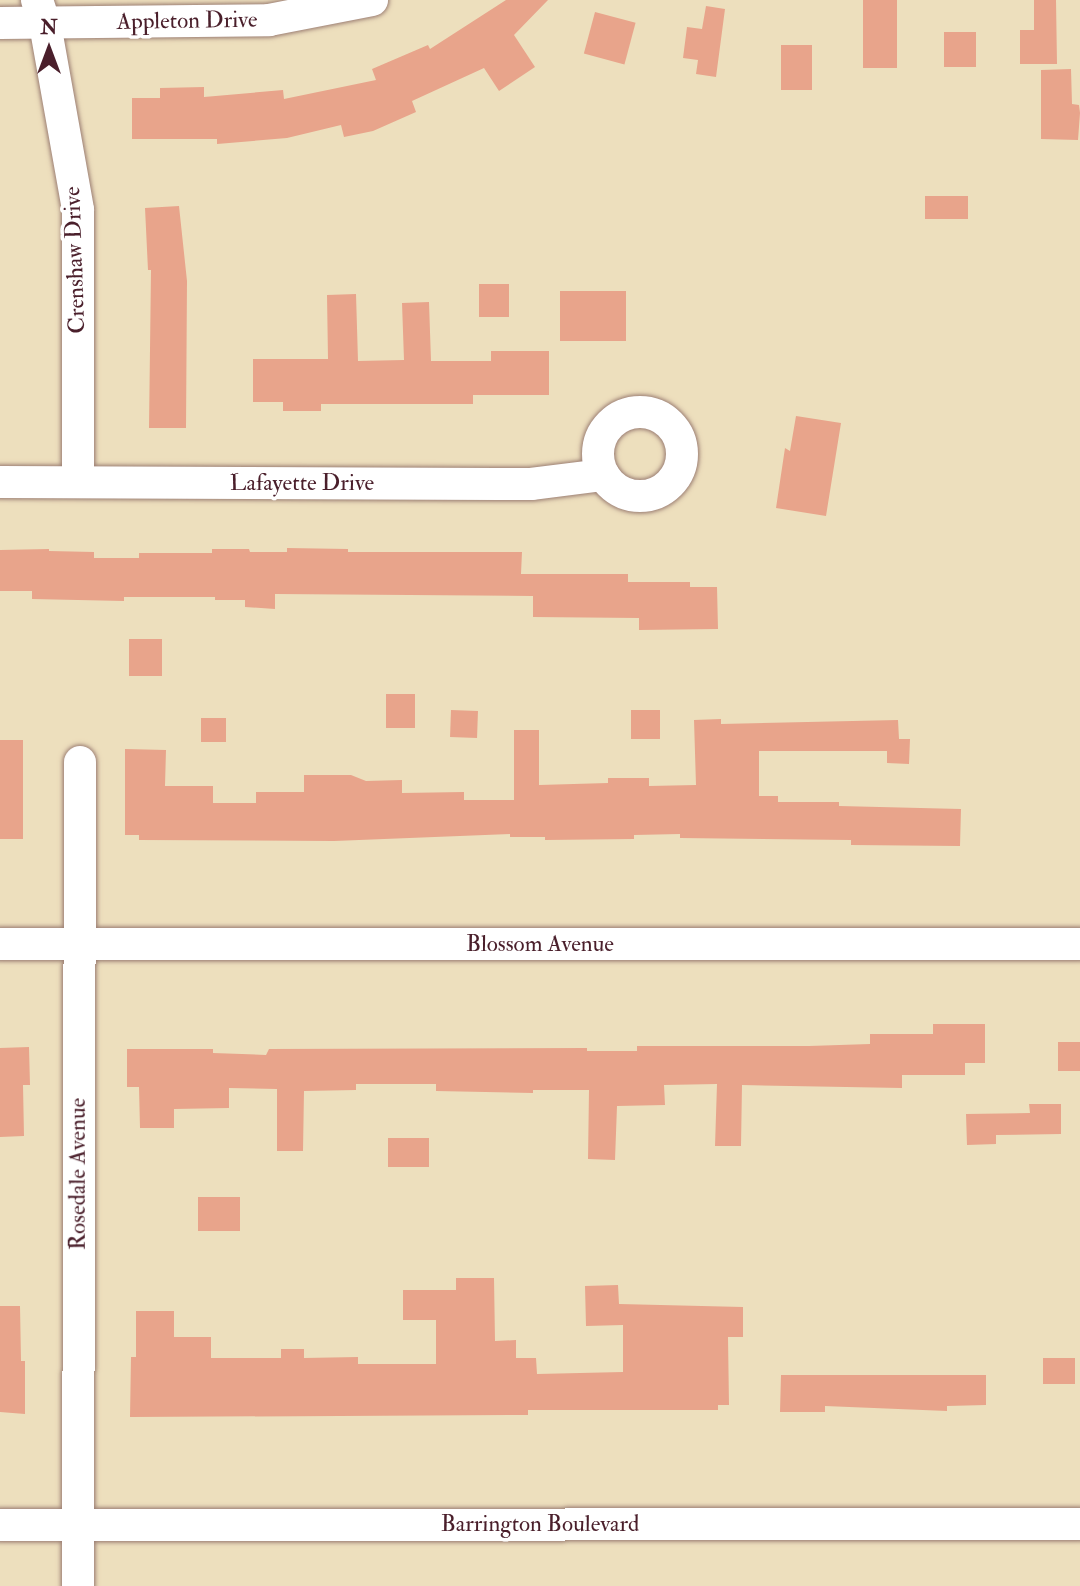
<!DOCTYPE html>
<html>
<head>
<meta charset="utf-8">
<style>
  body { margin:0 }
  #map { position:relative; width:1080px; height:1586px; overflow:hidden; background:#eddfbd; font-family:"IM FELL Double Pica",serif }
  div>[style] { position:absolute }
  .building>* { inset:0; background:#e8a48b; transform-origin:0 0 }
  .roads { filter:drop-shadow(0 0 2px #9c7f74) drop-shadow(0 0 2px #9c7f74) }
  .minor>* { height:32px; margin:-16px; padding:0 16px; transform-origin:16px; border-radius:16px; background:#fff }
  .minor>.ring { margin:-16px; padding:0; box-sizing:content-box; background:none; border:32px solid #fff; border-radius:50% }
  span { translate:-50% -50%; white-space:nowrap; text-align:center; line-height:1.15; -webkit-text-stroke:7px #fff; paint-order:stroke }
  .street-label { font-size:23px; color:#4a1f2b }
  .north { position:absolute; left:14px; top:14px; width:70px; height:70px; -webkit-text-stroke:5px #fff; paint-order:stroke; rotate:0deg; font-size:19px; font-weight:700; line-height:28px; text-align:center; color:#4a1f2b }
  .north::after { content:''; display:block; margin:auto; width:24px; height:32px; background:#4a1f2b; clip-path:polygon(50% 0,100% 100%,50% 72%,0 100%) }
</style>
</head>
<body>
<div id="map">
  <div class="building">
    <div style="clip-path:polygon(506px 0,548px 0,514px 35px,535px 67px,499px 91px,484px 68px,412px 101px,416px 112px,373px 131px,344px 137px,341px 125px,287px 138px,217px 144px,217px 139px,132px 139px,132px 98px,160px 98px,160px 88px,204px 87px,204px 97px,283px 90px,284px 99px,376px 80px,372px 69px,428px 45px,430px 49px)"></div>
    <div style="left:863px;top:0;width:34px;height:68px"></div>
    <div style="clip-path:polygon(1034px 0,1056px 0,1057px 64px,1020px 64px,1020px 30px,1034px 30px)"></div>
    <div style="clip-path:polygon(706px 6px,725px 9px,716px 77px,696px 74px,698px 60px,683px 58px,687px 27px,702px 29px)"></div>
    <div style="left:595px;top:12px;width:42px;height:43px;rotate:15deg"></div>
    <div style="left:944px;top:32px;width:32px;height:35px"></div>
    <div style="left:781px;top:45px;width:31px;height:45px"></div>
    <div style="clip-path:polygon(1071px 69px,1072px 104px,1079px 105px,1080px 113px,1078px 140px,1041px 139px,1041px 70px)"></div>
    <div style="left:925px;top:196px;width:43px;height:23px"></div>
    <div style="clip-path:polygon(179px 206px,187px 281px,186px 428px,149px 428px,151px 270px,148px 270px,145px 208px)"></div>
    <div style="left:479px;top:284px;width:30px;height:33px"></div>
    <div style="left:560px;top:291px;width:66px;height:50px"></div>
    <div style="clip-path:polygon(356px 294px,358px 361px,404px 360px,402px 303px,429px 302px,431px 361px,491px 361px,491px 351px,549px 351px,549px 395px,473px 395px,473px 404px,321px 404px,321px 411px,283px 411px,283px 402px,253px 402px,253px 359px,328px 359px,327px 295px)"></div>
    <div style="clip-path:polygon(796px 416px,841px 423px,826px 516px,776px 508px,785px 448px,790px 451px)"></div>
    <div style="clip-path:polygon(287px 548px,348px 549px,348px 552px,522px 552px,521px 574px,628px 574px,628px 582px,690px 582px,690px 587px,717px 587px,718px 629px,639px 630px,639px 618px,533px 617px,533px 596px,275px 594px,275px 609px,245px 607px,245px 600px,215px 600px,215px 597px,124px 597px,124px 601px,32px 599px,32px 591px,0 591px,0 550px,49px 549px,49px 551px,94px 552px,94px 558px,139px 558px,139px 553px,212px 553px,212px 549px,249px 549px,250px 552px,287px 552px)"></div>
    <div style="left:129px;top:639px;width:33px;height:37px"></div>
    <div style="left:386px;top:694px;width:29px;height:34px"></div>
    <div style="left:451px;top:710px;width:27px;height:27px;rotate:2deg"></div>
    <div style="left:631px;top:710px;width:29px;height:29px"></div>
    <div style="left:201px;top:718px;width:25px;height:24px"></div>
    <div style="clip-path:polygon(721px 719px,721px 724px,898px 720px,899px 739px,910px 739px,909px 764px,887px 763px,887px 751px,759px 751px,759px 796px,778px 796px,778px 802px,839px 802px,839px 806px,961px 809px,960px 846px,851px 845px,851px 840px,680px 838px,680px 834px,634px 835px,634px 839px,545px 840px,545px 837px,510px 837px,510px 834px,334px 841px,139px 840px,139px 835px,125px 835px,125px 749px,166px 750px,165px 786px,213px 786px,213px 803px,256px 803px,256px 792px,304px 792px,304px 775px,351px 775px,366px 781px,402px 780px,402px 793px,464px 792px,464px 800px,514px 800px,514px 730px,539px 730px,539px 785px,608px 783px,608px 778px,649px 778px,649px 786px,696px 785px,694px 720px)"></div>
    <div style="left:0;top:740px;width:23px;height:99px"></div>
    <div style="clip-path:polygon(933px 1024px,985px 1024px,985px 1063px,965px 1063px,965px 1075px,902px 1075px,902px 1088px,742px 1085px,741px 1146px,715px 1146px,717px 1084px,664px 1085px,665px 1105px,617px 1106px,615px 1160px,588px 1159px,589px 1090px,533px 1090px,533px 1093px,436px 1091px,436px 1084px,356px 1084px,356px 1090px,304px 1091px,303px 1151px,277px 1151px,277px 1089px,229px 1088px,229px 1108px,174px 1109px,174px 1128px,140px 1128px,139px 1087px,127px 1087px,127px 1049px,213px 1049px,213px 1053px,266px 1055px,269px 1049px,587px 1048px,587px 1051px,637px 1051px,637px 1046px,809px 1046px,870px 1044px,870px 1034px,933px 1034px)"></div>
    <div style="left:1080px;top:1042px;width:29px;height:22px;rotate:90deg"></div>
    <div style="clip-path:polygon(29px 1047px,30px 1085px,23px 1085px,24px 1136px,0 1137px,0 1048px)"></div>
    <div style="clip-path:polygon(1029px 1104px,1061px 1104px,1061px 1134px,996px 1135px,996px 1144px,967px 1145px,966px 1114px,1030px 1113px)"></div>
    <div style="left:429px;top:1138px;width:29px;height:41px;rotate:90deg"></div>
    <div style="left:198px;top:1197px;width:42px;height:34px"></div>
    <div style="clip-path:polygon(456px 1278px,494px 1278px,495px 1341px,516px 1340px,516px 1358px,536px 1358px,537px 1374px,623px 1372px,623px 1325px,586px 1326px,585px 1286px,618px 1285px,619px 1304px,743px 1307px,743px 1337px,728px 1337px,729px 1405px,718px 1405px,718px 1410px,528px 1410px,528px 1415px,130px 1417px,131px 1357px,136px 1357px,136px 1311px,174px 1311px,174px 1337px,211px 1337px,211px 1358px,281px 1358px,281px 1349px,304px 1349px,304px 1358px,358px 1357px,358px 1364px,436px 1364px,436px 1320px,403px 1320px,403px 1290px,456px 1290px)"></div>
    <div style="clip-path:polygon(0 1306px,20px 1306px,21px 1361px,25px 1361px,25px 1414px,0 1412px)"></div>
    <div style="left:1043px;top:1358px;width:32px;height:26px"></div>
    <div style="clip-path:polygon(781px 1375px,986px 1375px,986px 1405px,947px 1406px,947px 1411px,825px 1406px,825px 1412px,780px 1412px)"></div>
  </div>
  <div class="roads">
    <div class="minor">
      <div style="left:37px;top:0;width:25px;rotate:72deg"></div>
      <div style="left:45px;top:24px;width:189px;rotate:79.9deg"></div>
      <div style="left:78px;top:210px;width:272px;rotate:90deg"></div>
      <div style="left:0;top:23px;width:269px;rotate:-0.6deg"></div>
      <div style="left:269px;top:20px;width:105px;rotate:-11deg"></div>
      <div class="ring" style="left:598px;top:412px;width:52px;height:52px"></div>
      <div style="left:0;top:482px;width:531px;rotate:0.22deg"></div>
      <div style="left:531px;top:484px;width:73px;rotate:-7.1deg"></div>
      <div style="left:0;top:944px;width:1080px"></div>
      <div style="left:0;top:1525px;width:1080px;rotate:-0.05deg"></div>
      <div style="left:78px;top:1586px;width:824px;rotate:-89.86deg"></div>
    </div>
  </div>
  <div class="street-label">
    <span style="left:187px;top:21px;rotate:-1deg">Appleton Drive</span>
    <span style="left:75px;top:260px;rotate:-92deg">Crenshaw Drive</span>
    <span style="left:302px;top:483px">Lafayette Drive</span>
    <span style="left:540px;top:944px">Blossom Avenue</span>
    <span style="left:78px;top:1174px;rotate:-90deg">Rosedale Avenue</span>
    <span style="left:540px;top:1524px">Barrington Boulevard</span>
  </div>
  <div class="north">N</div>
</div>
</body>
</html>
